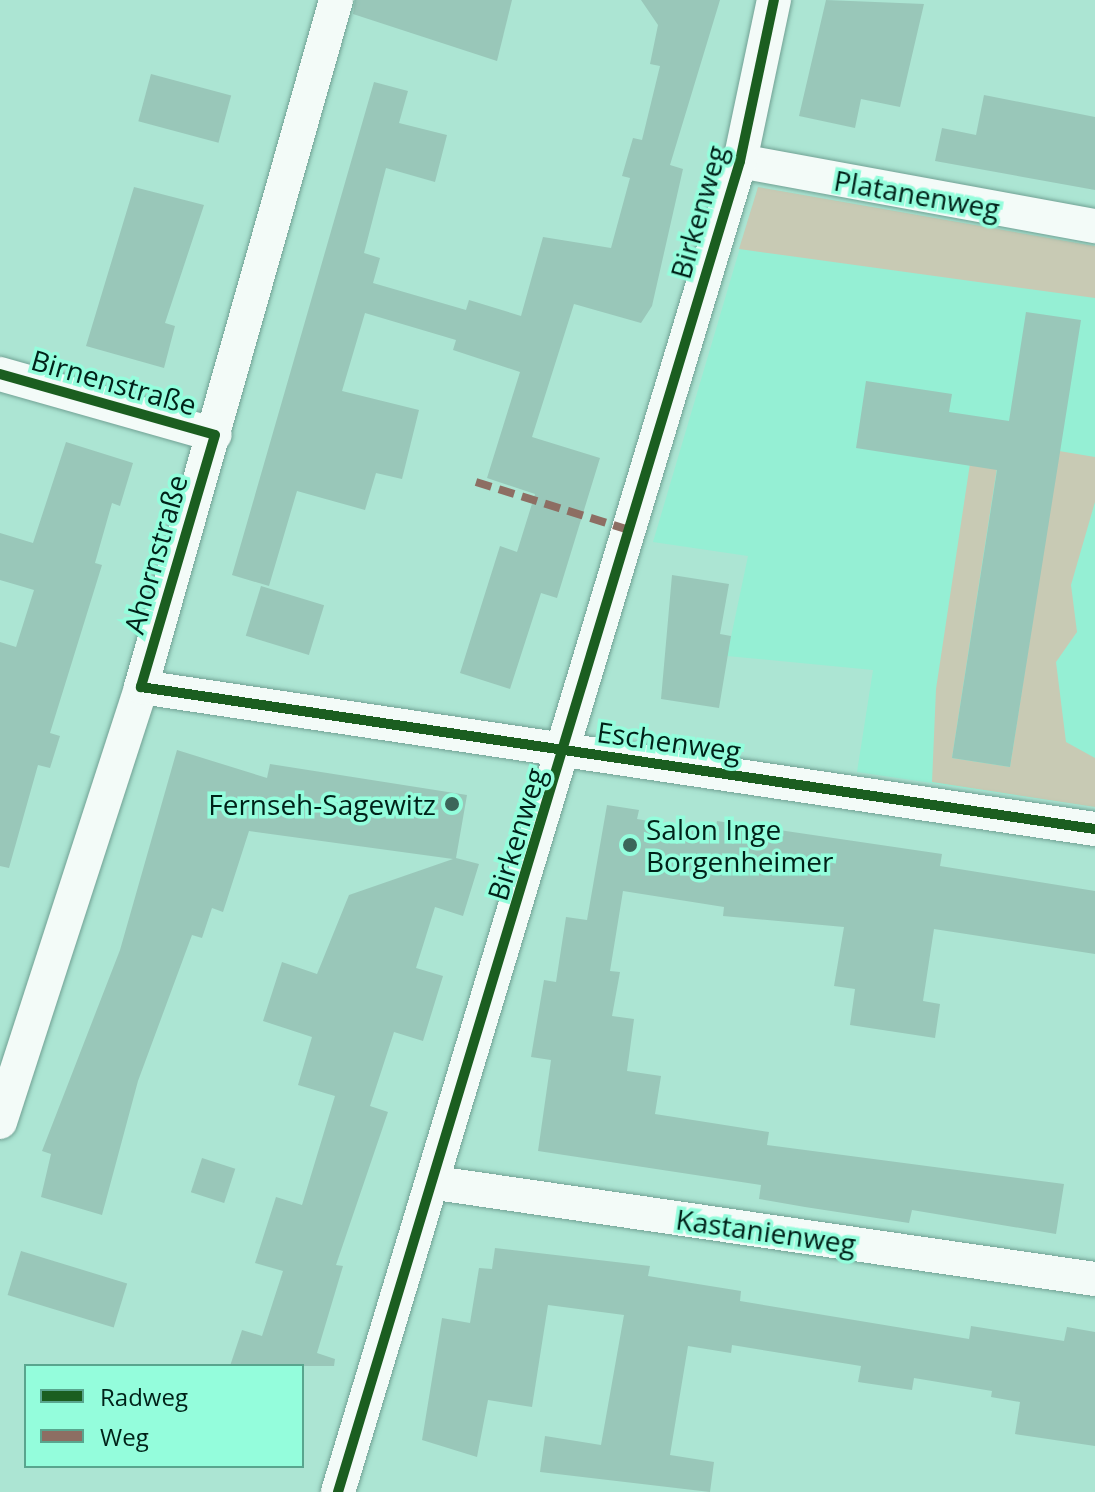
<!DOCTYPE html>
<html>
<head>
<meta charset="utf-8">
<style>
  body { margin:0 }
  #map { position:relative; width:1095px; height:1492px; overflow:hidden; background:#ace5d3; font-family:"Open Sans",sans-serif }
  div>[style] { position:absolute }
  .built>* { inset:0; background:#95efd4 }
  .green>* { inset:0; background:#c8cab4 }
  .building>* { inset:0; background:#99c7b9; transform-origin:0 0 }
  .roads { filter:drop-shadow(0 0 2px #71a194) drop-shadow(0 0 2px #71a194) }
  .minor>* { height:34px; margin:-17px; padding:0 17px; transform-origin:17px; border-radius:17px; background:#f3fbf8 }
  .quiet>* { height:8px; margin-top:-4px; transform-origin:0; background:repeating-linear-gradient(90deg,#8d6e63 0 16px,transparent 0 24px) }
  .cycleway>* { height:10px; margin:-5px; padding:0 5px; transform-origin:5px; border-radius:5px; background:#1b5e20 }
  .dots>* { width:22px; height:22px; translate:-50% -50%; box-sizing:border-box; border:4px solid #94fddc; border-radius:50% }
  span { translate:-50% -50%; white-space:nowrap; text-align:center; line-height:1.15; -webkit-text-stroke:7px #94fddc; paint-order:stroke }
  .street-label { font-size:28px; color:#002219 }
  .poi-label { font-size:28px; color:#002219 }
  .right { translate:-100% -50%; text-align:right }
  .left { translate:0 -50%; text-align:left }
  .legend { position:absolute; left:24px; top:1364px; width:280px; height:104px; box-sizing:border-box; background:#94fddc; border:2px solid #59a58e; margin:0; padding:10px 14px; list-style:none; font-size:24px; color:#002219 }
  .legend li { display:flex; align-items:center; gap:16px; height:40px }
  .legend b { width:40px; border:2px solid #59a58e }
</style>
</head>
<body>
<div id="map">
  <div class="built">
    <div style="clip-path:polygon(758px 187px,1095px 246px,1095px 807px,857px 772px,873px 670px,727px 656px,748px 556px,653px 542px)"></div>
  </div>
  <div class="green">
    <div style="clip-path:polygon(758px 187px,1095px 246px,1095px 298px,739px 249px)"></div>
    <div style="clip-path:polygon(974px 437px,1001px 442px,952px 758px,1010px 767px,1059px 451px,1095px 457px,1095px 502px,1071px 585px,1077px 632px,1056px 662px,1066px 742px,1095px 758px,1095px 807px,932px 782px,936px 689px)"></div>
  </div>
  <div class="building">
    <div style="clip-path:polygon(355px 0,512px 0,497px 61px,353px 14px)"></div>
    <div style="clip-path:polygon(641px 0,720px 0,670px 165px,683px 169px,652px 306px,641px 323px,574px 304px,532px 437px,600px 458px,557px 598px,541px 593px,510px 689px,460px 673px,500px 546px,517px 552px,535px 494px,487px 478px,520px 372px,453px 350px,456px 340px,365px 313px,342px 391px,419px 410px,402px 479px,376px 473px,365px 510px,297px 491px,269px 586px,232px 575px,374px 82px,408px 91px,399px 123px,447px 135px,435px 182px,386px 168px,364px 253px,380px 258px,373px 283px,466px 310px,469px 300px,521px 316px,543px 237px,611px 248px,630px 178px,622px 176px,628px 155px,633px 138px,642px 140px,660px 66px,650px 64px,658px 25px)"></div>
    <div style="clip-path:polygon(826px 0,924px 4px,900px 107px,861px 99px,855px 128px,799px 116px)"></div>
    <div style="left:151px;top:74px;width:83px;height:49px;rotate:15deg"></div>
    <div style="clip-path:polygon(984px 95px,1095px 117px,1095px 190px,935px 161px,942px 128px,976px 135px)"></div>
    <div style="clip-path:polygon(134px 187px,204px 205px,165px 323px,175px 326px,164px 368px,86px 346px)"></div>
    <div style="clip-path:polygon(1026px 312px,1081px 320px,1010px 767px,952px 758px,997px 470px,856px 448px,866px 381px,952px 394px,949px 412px,1009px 421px)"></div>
    <div style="clip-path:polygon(66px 442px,133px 463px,120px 506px,112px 503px,95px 563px,102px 565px,50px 733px,60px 736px,50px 768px,38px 765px,9px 868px,0 866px,0 642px,16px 647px,34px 590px,0 580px,0 533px,33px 543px)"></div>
    <div style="clip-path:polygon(672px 575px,729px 584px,720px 634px,731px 636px,719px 708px,661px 699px)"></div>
    <div style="left:261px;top:586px;width:66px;height:52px;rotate:17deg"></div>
    <div style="clip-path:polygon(177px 750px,267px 778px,270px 764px,467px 795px,456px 858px,479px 864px,463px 916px,435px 907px,416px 968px,443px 976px,423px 1041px,394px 1032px,370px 1106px,388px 1112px,336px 1265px,343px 1266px,317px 1353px,335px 1359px,334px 1366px,230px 1366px,242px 1330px,262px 1336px,283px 1271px,255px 1263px,276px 1197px,302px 1205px,335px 1096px,298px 1085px,312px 1037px,263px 1021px,282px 962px,317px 974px,349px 895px,453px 859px,249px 831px,223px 912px,212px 908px,202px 938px,192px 935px,138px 1081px,102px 1215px,41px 1197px,51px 1154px,42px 1151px,120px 950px)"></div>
    <div style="clip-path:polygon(607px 805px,639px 810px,637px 819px,715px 832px,717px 821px,942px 854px,940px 866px,1095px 891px,1095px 954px,934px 929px,923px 1001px,940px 1004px,935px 1038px,850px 1025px,855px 989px,834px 986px,844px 927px,723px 916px,724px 907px,623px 891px,610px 971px,620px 972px,612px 1016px,634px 1019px,627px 1071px,661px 1076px,655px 1114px,769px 1132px,767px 1145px,1064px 1184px,1056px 1234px,912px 1210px,909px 1223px,805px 1207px,759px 1199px,761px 1185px,538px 1151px,551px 1060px,531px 1057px,544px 980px,556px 982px,566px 917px,587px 920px)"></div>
    <div style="left:202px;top:1158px;width:35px;height:36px;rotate:18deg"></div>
    <div style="clip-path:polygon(495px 1248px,650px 1266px,648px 1276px,741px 1291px,740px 1301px,969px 1339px,971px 1326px,1064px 1341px,1067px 1327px,1095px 1332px,1095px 1446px,1015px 1434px,1020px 1402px,991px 1397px,992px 1391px,914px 1378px,912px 1390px,858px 1382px,861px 1366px,732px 1345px,731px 1353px,688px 1346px,670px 1455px,714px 1462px,710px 1492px,540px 1472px,545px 1436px,601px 1445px,624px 1315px,548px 1305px,532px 1407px,488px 1400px,477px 1457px,422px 1440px,442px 1318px,470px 1323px,479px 1268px,492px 1269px)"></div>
    <div style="left:21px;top:1251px;width:111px;height:46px;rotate:17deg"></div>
  </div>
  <div class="roads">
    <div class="minor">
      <div style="left:740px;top:161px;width:361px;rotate:10.4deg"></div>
      <div style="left:0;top:374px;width:223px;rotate:15.8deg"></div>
      <div style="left:141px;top:687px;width:965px;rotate:8.47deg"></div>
      <div style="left:0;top:1122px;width:457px;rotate:-72deg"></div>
      <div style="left:141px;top:687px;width:714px;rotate:-74.15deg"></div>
      <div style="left:436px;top:1183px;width:666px;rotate:8.29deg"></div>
      <div style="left:338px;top:1492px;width:1390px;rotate:-73.19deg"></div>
      <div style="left:740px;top:161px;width:165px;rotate:-78.1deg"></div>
    </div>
  </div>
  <div class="quiet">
    <div style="left:476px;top:482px;width:160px;rotate:17.4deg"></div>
  </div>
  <div class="cycleway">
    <div style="left:0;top:374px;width:223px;rotate:15.8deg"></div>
    <div style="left:215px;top:435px;width:263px;rotate:106.4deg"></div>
    <div style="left:141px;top:687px;width:965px;rotate:8.47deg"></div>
    <div style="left:338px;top:1492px;width:1390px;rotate:-73.19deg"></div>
    <div style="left:740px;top:161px;width:165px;rotate:-78.1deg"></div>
  </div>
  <div class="dots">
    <div style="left:452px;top:804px;background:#3c665a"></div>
    <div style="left:630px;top:845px;background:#3c665a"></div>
  </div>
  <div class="street-label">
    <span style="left:917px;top:194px;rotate:10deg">Platanenweg</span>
    <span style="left:698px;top:212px;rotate:-74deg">Birkenweg</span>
    <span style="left:114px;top:382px;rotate:16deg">Birnenstraße</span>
    <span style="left:155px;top:554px;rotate:-74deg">Ahornstraße</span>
    <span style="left:669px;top:741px;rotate:8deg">Eschenweg</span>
    <span style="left:516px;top:834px;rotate:-73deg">Birkenweg</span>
    <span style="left:766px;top:1231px;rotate:8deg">Kastanienweg</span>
  </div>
  <div class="poi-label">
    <span class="right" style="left:436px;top:804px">Fernseh-Sagewitz</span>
    <span class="left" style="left:646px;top:845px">Salon Inge<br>Borgenheimer</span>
  </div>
  <ul class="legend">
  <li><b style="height:10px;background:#1b5e20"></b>Radweg</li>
  <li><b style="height:10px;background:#8d6e63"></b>Weg</li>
  </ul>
</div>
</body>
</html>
